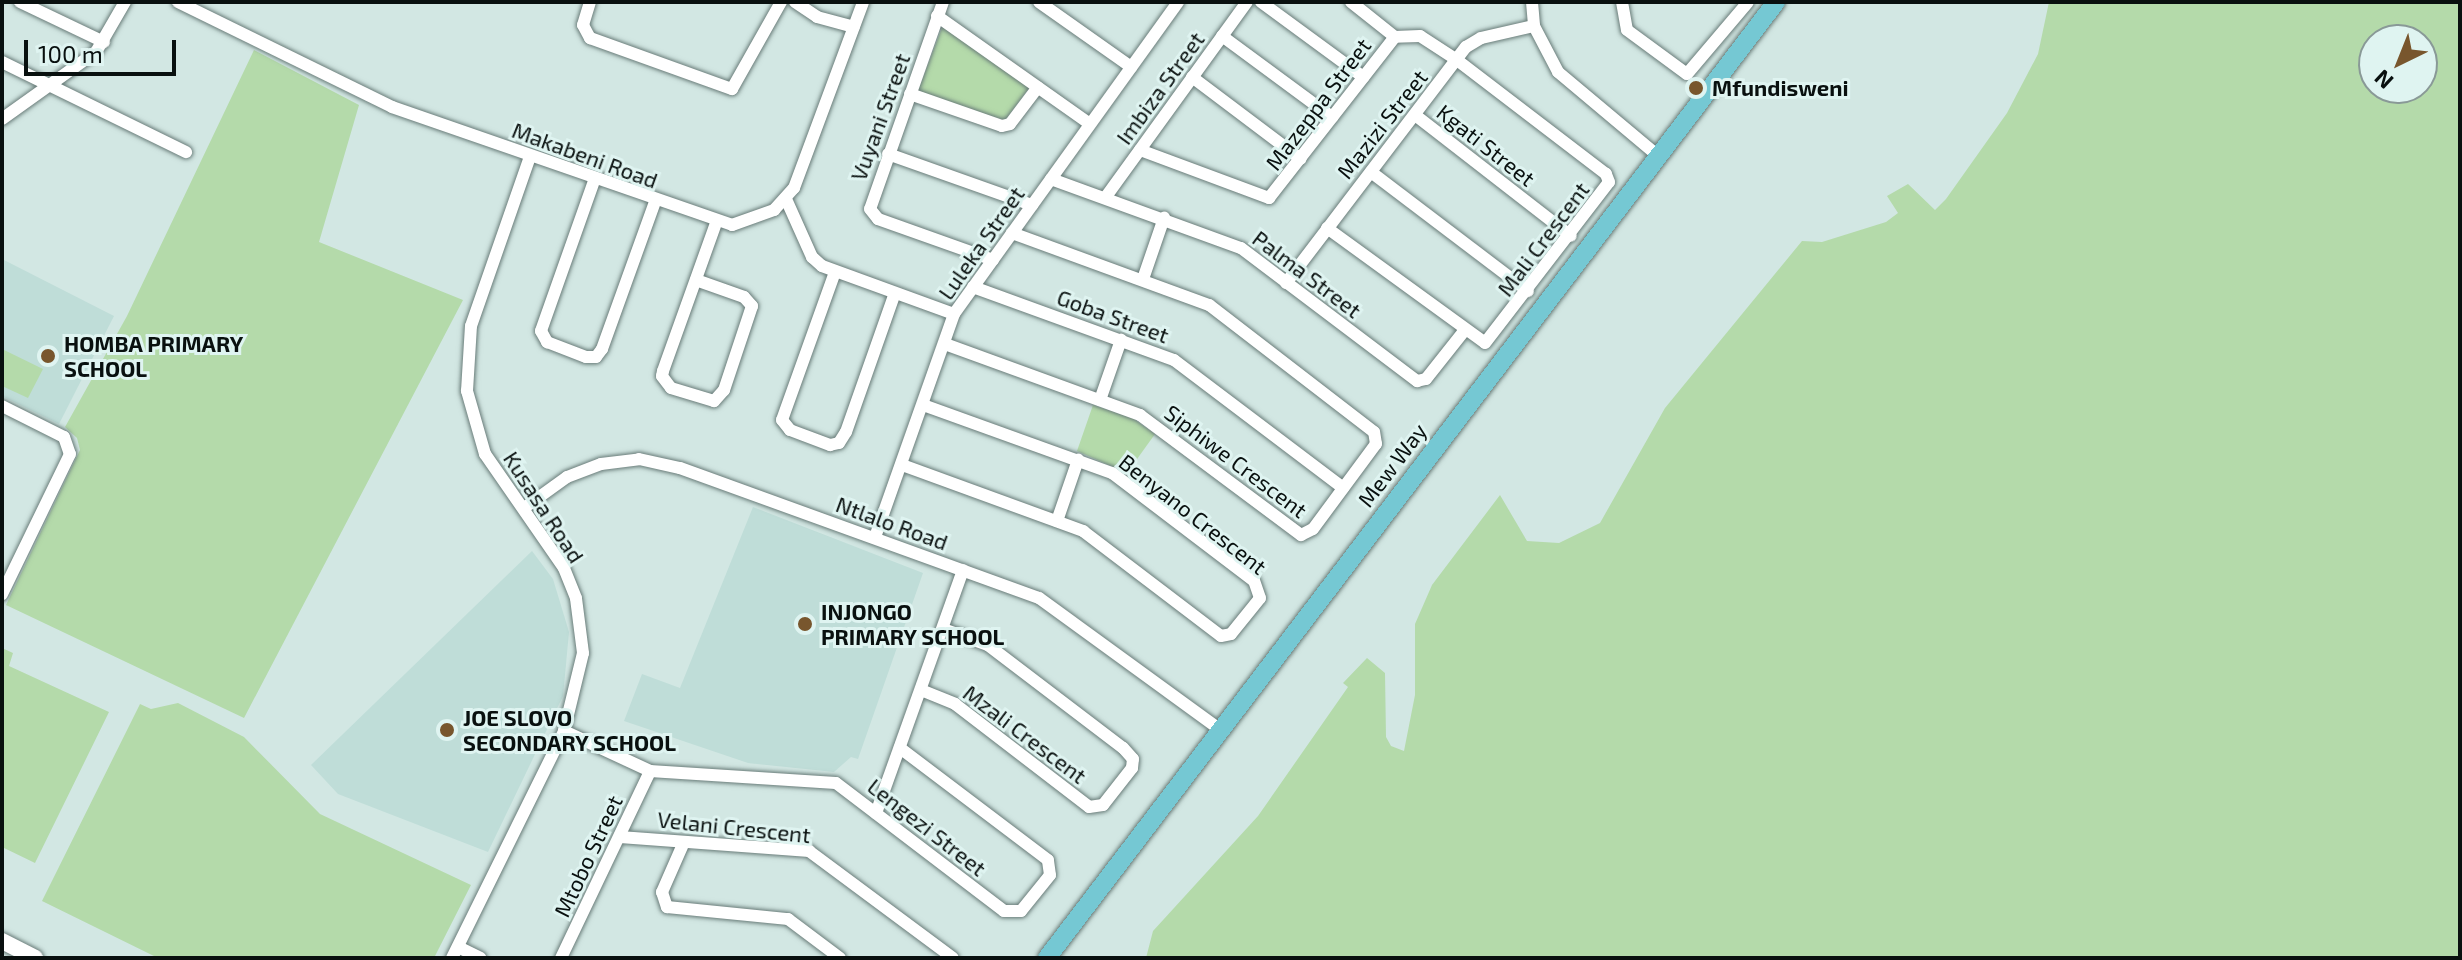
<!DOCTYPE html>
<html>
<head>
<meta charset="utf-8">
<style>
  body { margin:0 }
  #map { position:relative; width:2462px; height:960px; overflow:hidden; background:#d2e7e3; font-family:"Exo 2",sans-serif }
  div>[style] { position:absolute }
  .built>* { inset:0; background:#bfddd8 }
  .green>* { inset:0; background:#b4daaa }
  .roads { filter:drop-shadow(0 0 2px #697c79) drop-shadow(0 0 2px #697c79) }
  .street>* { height:12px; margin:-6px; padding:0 6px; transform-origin:6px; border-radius:6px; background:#fff }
  .secondary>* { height:16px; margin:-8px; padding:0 8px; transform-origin:8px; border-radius:8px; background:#fff }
  .primary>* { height:18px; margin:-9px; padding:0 9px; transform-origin:9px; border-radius:9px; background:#75c8d3 }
  .dots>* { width:22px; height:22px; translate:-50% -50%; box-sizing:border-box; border:4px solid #dff4f1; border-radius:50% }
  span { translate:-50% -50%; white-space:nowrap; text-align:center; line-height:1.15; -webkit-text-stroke:6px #dff4f1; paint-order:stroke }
  .street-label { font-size:22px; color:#09100f }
  .poi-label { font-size:22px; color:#09100f; font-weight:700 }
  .left { translate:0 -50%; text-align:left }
  .frame { position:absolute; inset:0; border:4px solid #09100f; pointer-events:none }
  .north { position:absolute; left:2358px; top:24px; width:80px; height:80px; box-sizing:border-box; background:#dff4f1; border:2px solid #899997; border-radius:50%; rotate:223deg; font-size:22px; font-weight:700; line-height:32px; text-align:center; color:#09100f }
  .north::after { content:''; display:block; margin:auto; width:28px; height:36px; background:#78562d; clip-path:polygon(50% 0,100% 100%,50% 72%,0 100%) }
  .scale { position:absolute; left:24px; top:40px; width:152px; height:36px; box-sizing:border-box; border:4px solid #09100f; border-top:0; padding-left:10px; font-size:24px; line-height:28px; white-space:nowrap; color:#09100f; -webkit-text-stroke:6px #dff4f1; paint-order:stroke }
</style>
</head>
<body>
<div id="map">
  <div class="built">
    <div style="clip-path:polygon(2px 259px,114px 316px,59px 424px,2px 396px)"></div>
    <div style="clip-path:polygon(753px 507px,923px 573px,858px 759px,851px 757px,834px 772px,748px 763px,624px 721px,642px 674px,680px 688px)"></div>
    <div style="clip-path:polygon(532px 551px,553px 579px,569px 632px,563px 696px,488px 852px,338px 794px,311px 765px)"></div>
  </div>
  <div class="green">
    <div style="clip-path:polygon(evenodd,2049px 2px,2460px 2px,2460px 958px,1146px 958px,1153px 931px,1258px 816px,1348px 687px,1343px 683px,1367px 658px,1385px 673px,1386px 737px,1391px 746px,1404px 751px,1415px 695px,1415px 624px,1432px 585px,1500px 495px,1527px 541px,1559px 543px,1600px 523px,1665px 408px,1802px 241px,1822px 242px,1886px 222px,1898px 213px,1887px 196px,1908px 184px,1935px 210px,1946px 199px,2007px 113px,2038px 54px,2049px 2px,2422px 40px,2422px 88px,2374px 88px,2374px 40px,2422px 40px)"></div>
    <div style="clip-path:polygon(943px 25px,1029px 88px,1003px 123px,918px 91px)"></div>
    <div style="clip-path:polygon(254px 50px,359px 105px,319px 242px,463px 300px,244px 718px,6px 605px,80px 450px,77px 438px,65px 427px,127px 316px)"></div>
    <div style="clip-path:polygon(2px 349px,43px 369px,28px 398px,2px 386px)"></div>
    <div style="clip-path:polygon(1093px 405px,1132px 418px,1155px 434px,1127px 473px,1077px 451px)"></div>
    <div style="clip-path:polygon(2px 648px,13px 653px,9px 666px,109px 712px,35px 863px,2px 847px)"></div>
    <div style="clip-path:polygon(178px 703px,244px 737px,320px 814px,471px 885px,434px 958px,158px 958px,42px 901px,140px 704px,151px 709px)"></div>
  </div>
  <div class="roads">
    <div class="street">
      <div style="left:20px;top:2px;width:93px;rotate:25.5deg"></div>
      <div style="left:178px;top:2px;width:238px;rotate:26.1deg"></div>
      <div style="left:392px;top:107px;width:360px;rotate:19.1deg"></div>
      <div style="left:732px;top:225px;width:45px;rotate:-19.7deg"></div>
      <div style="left:774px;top:210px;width:30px;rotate:-48deg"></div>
      <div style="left:794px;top:188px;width:198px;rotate:-69.6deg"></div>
      <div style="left:590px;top:2px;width:24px;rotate:107deg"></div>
      <div style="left:583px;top:25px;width:15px;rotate:62deg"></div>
      <div style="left:590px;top:38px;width:151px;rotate:19.8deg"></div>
      <div style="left:732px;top:89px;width:100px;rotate:-60.6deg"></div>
      <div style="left:795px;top:2px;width:27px;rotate:34deg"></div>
      <div style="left:817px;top:17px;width:38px;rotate:15deg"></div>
      <div style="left:943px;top:2px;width:219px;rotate:109.4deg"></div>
      <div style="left:870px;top:209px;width:13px;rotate:51deg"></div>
      <div style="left:878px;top:219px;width:122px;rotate:19.6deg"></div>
      <div style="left:1039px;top:2px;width:113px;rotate:35.2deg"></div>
      <div style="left:1261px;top:2px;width:127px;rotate:36.3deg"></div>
      <div style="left:1351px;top:2px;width:56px;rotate:38.5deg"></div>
      <div style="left:1532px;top:2px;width:24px;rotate:85deg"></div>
      <div style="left:1534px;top:26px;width:52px;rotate:62.4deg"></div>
      <div style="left:1558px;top:72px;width:131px;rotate:40deg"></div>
      <div style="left:1622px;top:2px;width:28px;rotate:80deg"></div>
      <div style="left:1627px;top:30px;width:74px;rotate:36.3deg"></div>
      <div style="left:1687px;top:74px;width:94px;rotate:-49.7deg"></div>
      <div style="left:937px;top:16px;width:187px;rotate:35.2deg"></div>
      <div style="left:1222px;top:36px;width:137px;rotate:36.4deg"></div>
      <div style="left:2px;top:62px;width:205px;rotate:26.1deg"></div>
      <div style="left:1192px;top:77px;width:136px;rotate:37deg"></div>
      <div style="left:910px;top:94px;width:97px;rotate:19.2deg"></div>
      <div style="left:1002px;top:126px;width:8px;rotate:-14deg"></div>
      <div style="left:1010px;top:124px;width:46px;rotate:-52.9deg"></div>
      <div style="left:1415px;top:115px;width:197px;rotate:37.8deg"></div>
      <div style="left:2px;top:119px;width:115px;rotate:-35.5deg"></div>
      <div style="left:96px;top:52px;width:58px;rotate:-59.9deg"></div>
      <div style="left:1140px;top:150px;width:138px;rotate:20.4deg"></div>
      <div style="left:1269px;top:198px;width:204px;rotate:-52deg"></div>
      <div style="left:888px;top:154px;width:153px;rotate:19.5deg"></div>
      <div style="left:1371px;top:172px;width:197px;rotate:37.2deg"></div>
      <div style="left:1051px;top:179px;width:202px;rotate:20deg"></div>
      <div style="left:1241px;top:248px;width:221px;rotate:37.1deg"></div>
      <div style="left:1417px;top:381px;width:9px;rotate:-13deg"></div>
      <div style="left:1426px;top:379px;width:61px;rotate:-51.6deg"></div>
      <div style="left:594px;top:181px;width:159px;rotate:109.5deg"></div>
      <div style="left:541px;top:331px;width:13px;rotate:61deg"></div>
      <div style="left:547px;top:342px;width:42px;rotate:21deg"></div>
      <div style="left:586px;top:357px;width:10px"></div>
      <div style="left:596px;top:357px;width:10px;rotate:-53deg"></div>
      <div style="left:602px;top:349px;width:156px;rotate:-70.2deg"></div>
      <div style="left:1105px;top:198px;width:242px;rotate:-54.1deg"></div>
      <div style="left:786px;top:199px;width:64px;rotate:65.9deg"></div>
      <div style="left:812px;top:257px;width:13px;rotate:42deg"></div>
      <div style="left:822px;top:266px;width:140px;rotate:20deg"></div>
      <div style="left:1327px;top:228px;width:195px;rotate:36deg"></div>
      <div style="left:1485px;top:343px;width:203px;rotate:-52.4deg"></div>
      <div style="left:1609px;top:182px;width:9px;rotate:-111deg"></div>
      <div style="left:1606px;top:174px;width:188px;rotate:-142.6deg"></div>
      <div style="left:1457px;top:60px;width:44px;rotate:-147deg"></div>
      <div style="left:1420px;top:36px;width:25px;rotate:178deg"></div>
      <div style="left:835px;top:272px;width:157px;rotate:109.7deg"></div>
      <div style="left:782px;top:420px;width:13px;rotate:51deg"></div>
      <div style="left:790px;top:430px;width:43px;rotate:20.6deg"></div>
      <div style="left:830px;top:445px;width:9px;rotate:-13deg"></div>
      <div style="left:839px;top:443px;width:13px;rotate:-58deg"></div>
      <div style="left:846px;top:432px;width:147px;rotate:-70.6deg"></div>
      <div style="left:1143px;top:279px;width:65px;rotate:-71deg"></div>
      <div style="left:696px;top:280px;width:51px;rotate:19.5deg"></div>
      <div style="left:744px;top:297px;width:12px;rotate:48deg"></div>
      <div style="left:752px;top:306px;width:89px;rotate:108.4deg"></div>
      <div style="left:724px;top:390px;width:15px;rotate:132deg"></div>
      <div style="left:714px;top:401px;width:45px;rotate:-163.2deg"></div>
      <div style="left:671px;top:388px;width:15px;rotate:-127deg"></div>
      <div style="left:662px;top:376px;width:5px;rotate:-79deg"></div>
      <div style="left:663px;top:371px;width:157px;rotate:-70.3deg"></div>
      <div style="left:1286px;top:283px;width:297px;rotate:-52.7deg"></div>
      <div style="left:1466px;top:47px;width:17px;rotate:-31deg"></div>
      <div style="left:1481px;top:38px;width:54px;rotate:-12.8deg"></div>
      <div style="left:973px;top:287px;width:214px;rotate:20deg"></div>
      <div style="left:1174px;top:360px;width:212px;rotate:37.1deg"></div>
      <div style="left:945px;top:344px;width:208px;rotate:20deg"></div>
      <div style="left:1140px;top:415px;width:201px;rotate:36.7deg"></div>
      <div style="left:1301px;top:535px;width:13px;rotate:-27deg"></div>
      <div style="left:1313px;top:529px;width:106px;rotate:-53.5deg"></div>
      <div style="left:1376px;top:444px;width:12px;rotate:-99deg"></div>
      <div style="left:1374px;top:432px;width:208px;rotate:-142.4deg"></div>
      <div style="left:1209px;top:305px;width:210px;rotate:-159.9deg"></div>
      <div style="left:1100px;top:400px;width:64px;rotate:-70.7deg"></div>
      <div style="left:2px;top:406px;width:69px;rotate:26.6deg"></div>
      <div style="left:64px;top:437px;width:18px;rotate:71deg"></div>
      <div style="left:70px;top:454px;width:156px;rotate:115.9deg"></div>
      <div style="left:902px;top:465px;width:193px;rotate:20deg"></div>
      <div style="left:1083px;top:531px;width:173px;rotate:37.3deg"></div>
      <div style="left:1221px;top:636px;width:10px;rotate:-11deg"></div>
      <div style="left:1231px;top:634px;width:46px;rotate:-51.1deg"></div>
      <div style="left:1260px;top:598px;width:18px;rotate:-109deg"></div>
      <div style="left:1254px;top:581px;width:178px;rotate:-142.7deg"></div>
      <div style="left:1112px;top:473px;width:201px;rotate:-160.2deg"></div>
      <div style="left:524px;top:508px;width:53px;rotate:-35.8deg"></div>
      <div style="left:567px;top:477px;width:36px;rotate:-21deg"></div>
      <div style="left:601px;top:464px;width:38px;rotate:-7deg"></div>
      <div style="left:639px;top:459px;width:42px;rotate:12.4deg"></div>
      <div style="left:680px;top:468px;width:382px;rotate:19.9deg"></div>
      <div style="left:1039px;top:598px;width:225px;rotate:36deg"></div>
      <div style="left:1057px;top:521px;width:65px;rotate:-71deg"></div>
      <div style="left:875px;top:537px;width:237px;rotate:-70.5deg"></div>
      <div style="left:954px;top:314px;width:384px;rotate:-54.3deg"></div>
      <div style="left:921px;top:690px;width:37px;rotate:22deg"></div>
      <div style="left:955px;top:704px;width:169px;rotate:37.5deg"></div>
      <div style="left:1089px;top:807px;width:14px;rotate:-8deg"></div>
      <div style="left:1103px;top:805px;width:47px;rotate:-51.9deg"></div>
      <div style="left:1132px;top:768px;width:9px;rotate:-84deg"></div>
      <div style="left:1133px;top:759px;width:15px;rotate:-132deg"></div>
      <div style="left:1123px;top:748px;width:170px;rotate:-142.7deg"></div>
      <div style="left:988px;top:645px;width:48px;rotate:-160.4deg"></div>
      <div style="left:564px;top:731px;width:95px;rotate:24.9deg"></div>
      <div style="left:650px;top:771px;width:186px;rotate:3.7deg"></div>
      <div style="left:836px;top:783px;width:211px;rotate:37.3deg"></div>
      <div style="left:1004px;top:911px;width:17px"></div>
      <div style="left:1021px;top:911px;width:46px;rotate:-51.1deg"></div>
      <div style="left:1050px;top:875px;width:15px;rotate:-98deg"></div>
      <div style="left:1048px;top:860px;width:186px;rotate:-142.9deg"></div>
      <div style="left:876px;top:813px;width:258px;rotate:-70.3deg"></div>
      <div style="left:620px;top:837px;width:190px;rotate:4.2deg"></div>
      <div style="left:809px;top:851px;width:179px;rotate:36.6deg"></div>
      <div style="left:684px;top:842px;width:55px;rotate:113.7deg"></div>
      <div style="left:662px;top:892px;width:16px;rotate:72deg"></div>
      <div style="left:667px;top:907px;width:122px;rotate:5.7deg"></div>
      <div style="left:788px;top:919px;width:65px;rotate:36.9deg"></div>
      <div style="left:458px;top:947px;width:25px;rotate:26deg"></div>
      <div style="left:452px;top:958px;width:253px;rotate:-63.7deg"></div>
      <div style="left:564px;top:731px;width:80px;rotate:-76.3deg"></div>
      <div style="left:583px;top:653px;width:55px;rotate:-97.3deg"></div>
      <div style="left:576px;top:598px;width:32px;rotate:-112deg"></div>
      <div style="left:564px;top:568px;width:139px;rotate:-124.7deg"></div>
      <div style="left:485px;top:454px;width:66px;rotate:-105.9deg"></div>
      <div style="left:467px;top:391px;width:65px;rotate:-86.5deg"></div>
      <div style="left:471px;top:326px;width:179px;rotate:-70.8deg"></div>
      <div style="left:561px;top:958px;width:207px;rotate:-64.5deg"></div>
    </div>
    <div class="secondary">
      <div style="left:2px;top:941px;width:37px;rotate:27deg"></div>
    </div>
    <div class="primary">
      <div style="left:1047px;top:958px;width:1202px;rotate:-52.67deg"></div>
    </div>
  </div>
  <div class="dots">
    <div style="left:1696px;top:88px;background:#78562d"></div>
    <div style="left:48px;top:356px;background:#78562d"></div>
    <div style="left:805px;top:624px;background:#78562d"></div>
    <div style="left:447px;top:730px;background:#78562d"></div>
  </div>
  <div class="street-label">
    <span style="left:1160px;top:88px;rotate:-54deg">Imbiza Street</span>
    <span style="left:1318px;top:104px;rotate:-53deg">Mazeppa Street</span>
    <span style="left:880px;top:117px;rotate:-70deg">Vuyani Street</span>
    <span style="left:1382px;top:124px;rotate:-52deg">Mazizi Street</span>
    <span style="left:1486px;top:145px;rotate:38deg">Kgati Street</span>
    <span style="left:585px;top:155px;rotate:20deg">Makabeni Road</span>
    <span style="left:1543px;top:239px;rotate:-53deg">Mali Crescent</span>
    <span style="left:981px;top:243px;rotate:-55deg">Luleka Street</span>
    <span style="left:1307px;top:274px;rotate:37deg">Palma Street</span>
    <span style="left:1113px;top:316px;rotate:20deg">Goba Street</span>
    <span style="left:1236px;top:461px;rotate:37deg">Siphiwe Crescent</span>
    <span style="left:1392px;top:465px;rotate:-53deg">Mew Way</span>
    <span style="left:544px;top:507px;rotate:57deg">Kusasa Road</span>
    <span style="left:1193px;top:514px;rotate:38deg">Benyano Crescent</span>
    <span style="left:892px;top:523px;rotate:20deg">Ntlalo Road</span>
    <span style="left:1025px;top:734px;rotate:37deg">Mzali Crescent</span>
    <span style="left:734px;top:827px;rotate:6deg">Velani Crescent</span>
    <span style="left:927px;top:827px;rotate:38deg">Lengezi Street</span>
    <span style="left:588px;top:856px;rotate:-65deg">Mtobo Street</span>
  </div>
  <div class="poi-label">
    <span class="left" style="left:1712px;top:88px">Mfundisweni</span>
    <span class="left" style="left:64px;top:356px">HOMBA PRIMARY<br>SCHOOL</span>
    <span class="left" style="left:821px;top:624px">INJONGO<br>PRIMARY SCHOOL</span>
    <span class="left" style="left:463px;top:730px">JOE SLOVO<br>SECONDARY SCHOOL</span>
  </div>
  <div class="frame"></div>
  <div class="north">N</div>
  <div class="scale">100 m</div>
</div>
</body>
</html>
